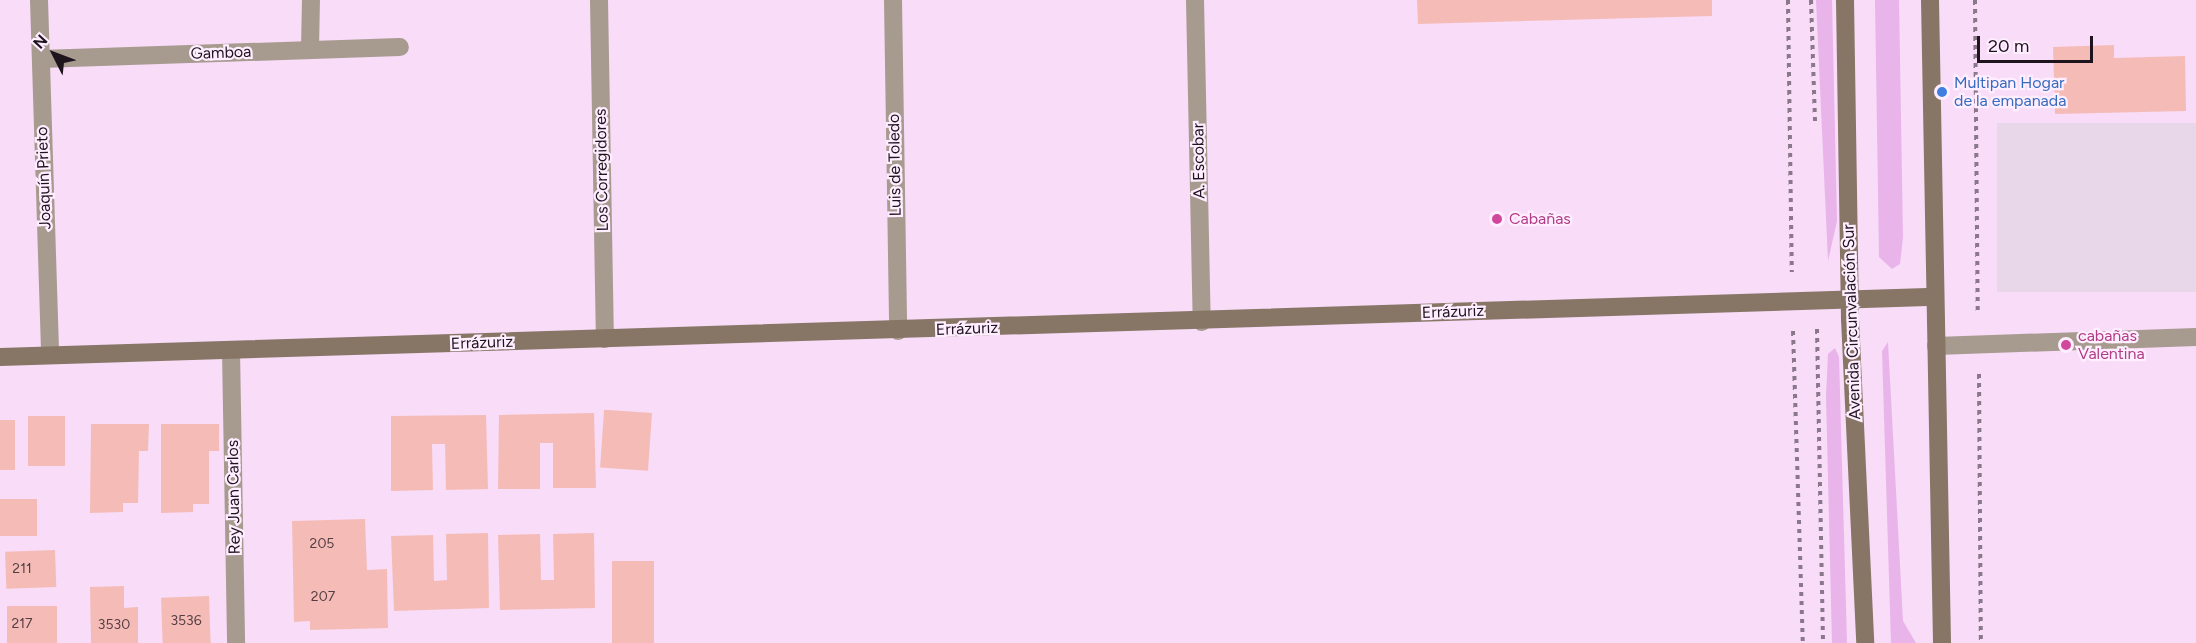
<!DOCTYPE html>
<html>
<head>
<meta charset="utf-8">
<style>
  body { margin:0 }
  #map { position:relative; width:2196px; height:643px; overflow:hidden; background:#f8dcf8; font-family:Figtree,sans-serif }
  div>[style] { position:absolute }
  .industrial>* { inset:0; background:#e7d7e9; transform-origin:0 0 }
  .green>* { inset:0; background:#e8b4e9 }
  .building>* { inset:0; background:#f5bcb7; transform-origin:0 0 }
  .path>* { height:4px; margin-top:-2px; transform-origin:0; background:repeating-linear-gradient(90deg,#8a778a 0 4.5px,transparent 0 9px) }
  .lane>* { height:18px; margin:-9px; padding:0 9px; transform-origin:9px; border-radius:9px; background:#a79a8f }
  .street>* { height:18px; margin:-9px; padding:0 9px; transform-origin:9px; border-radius:9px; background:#a79a8f }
  .secondary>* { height:18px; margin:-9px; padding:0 9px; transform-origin:9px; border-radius:9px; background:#877566 }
  .dots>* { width:16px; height:16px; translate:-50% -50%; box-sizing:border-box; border:3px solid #fef; border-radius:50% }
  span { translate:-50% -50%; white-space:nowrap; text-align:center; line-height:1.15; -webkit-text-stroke:4.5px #fef; paint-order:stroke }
  .number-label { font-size:14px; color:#543e44 }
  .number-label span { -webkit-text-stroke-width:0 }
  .street-label { font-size:16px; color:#1e141e }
  .shop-label { font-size:16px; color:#366cbe }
  .left { translate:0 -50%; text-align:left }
  .hotel-label { font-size:16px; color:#b23c85 }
  .north { position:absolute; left:24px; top:24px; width:60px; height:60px; -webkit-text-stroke:4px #fef; paint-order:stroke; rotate:312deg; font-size:16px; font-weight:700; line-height:24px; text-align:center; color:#1e141e }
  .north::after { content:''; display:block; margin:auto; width:21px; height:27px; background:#1e141e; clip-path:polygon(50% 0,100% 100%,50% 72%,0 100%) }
  .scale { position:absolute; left:1977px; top:36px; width:116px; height:27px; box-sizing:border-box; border:3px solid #1e141e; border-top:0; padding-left:8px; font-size:18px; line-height:21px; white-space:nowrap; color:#1e141e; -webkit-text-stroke:4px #fef; paint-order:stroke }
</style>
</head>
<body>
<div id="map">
  <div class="industrial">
    <div style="left:2196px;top:123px;width:169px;height:199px;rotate:90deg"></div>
  </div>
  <div class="green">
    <div style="clip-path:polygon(1816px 0,1832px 0,1837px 221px,1828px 261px)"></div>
    <div style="clip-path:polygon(1875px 0,1899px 0,1903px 237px,1900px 264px,1892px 269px,1879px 257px)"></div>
    <div style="clip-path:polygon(1888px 342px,1903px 621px,1916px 643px,1891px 643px,1882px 351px)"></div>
    <div style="clip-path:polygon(1835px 348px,1839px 357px,1847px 643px,1832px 643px,1826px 396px,1828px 354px)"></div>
  </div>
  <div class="building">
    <div style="clip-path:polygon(1417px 0,1712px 0,1712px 16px,1418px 24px)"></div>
    <div style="clip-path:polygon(2114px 45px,2114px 58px,2185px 56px,2186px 111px,2055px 114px,2053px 47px)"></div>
    <div style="clip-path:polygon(594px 413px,596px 488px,553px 488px,553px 443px,540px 443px,540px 489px,498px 489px,499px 415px)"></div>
    <div style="left:652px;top:413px;width:58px;height:48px;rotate:94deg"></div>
    <div style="clip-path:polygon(486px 415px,488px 489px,446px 490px,445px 444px,432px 444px,433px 490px,391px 491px,391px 416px)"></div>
    <div style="left:28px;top:416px;width:37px;height:50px"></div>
    <div style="left:0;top:420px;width:15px;height:50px"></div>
    <div style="clip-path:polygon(91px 424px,149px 424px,148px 451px,139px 451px,138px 503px,123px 503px,123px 512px,90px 513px)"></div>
    <div style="clip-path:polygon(161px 424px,219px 424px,219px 451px,209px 451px,209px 504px,193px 504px,193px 512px,161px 513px)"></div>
    <div style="left:37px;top:499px;width:37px;height:37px;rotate:90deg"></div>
    <div style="clip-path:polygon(365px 519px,367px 570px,387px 569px,388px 628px,310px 630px,310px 621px,294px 622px,292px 521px)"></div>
    <div style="clip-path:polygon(488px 533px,489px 608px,394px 611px,391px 536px,433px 535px,434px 581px,447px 580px,446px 534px)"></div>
    <div style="clip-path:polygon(594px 533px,595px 608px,500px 610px,498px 535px,540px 534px,541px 580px,554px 580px,553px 534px)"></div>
    <div style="left:55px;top:550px;width:37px;height:50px;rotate:88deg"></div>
    <div style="left:612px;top:561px;width:42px;height:82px"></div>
    <div style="clip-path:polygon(124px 586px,124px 608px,138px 607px,138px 643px,91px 643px,90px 587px)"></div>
    <div style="left:209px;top:596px;width:47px;height:48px;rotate:88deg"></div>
    <div style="left:7px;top:606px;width:50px;height:37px"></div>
  </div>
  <div class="path">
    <div style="left:1788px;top:0;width:272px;rotate:89.2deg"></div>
    <div style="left:1811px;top:0;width:123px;rotate:88.1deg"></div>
    <div style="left:1975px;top:0;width:315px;rotate:89.5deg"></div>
    <div style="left:1817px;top:329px;width:314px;rotate:88.9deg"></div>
    <div style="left:1793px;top:331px;width:312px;rotate:88.2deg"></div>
    <div style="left:1979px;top:374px;width:269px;rotate:89.6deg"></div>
  </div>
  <div class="lane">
    <div style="left:1936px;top:346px;width:260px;rotate:-2deg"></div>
  </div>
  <div class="street">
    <div style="left:39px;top:0;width:355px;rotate:88.2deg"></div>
    <div style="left:599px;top:0;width:339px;rotate:89deg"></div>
    <div style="left:893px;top:0;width:331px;rotate:89.1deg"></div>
    <div style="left:1195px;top:0;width:322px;rotate:88.8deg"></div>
    <div style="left:310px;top:50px;width:50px;rotate:-88.9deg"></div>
    <div style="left:41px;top:59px;width:359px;rotate:-1.9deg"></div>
    <div style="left:231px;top:351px;width:292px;rotate:89deg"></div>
  </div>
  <div class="secondary">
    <div style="left:1845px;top:0;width:319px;rotate:89.1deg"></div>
    <div style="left:1850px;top:319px;width:324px;rotate:87.3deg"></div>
    <div style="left:1930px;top:0;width:643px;rotate:88.93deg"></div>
    <div style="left:0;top:357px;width:1936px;rotate:-1.78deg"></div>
  </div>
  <div class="dots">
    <div style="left:1942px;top:92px;background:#3f7fe0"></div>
    <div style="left:1497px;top:219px;background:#d1479c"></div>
    <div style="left:2066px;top:345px;background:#d1479c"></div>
  </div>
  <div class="number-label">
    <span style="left:322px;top:544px">205</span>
    <span style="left:22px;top:569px">211</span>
    <span style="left:323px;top:597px">207</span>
    <span style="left:186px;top:621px">3536</span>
    <span style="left:22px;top:624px">217</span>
    <span style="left:114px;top:625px">3530</span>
  </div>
  <div class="street-label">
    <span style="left:221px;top:53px;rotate:-2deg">Gamboa</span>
    <span style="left:1199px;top:161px;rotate:-91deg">A. Escobar</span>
    <span style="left:895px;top:165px;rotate:-91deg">Luis de Toledo</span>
    <span style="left:602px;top:170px;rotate:-91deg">Los Corregidores</span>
    <span style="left:44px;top:178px;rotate:-92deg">Joaquín Prieto</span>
    <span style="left:1453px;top:312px;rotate:-2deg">Errázuriz</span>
    <span style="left:1852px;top:322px;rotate:-92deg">Avenida Circunvalación Sur</span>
    <span style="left:967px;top:329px;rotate:-2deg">Errázuriz</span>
    <span style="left:482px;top:343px;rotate:-2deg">Errázuriz</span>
    <span style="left:234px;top:497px;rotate:-91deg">Rey Juan Carlos</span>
  </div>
  <div class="shop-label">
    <span class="left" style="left:1954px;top:92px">Multipan Hogar<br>de la empanada</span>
  </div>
  <div class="hotel-label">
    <span class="left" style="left:1509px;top:219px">Cabañas</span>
    <span class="left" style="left:2078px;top:345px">cabañas<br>Valentina</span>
  </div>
  <div class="north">N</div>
  <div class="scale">20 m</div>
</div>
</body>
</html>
